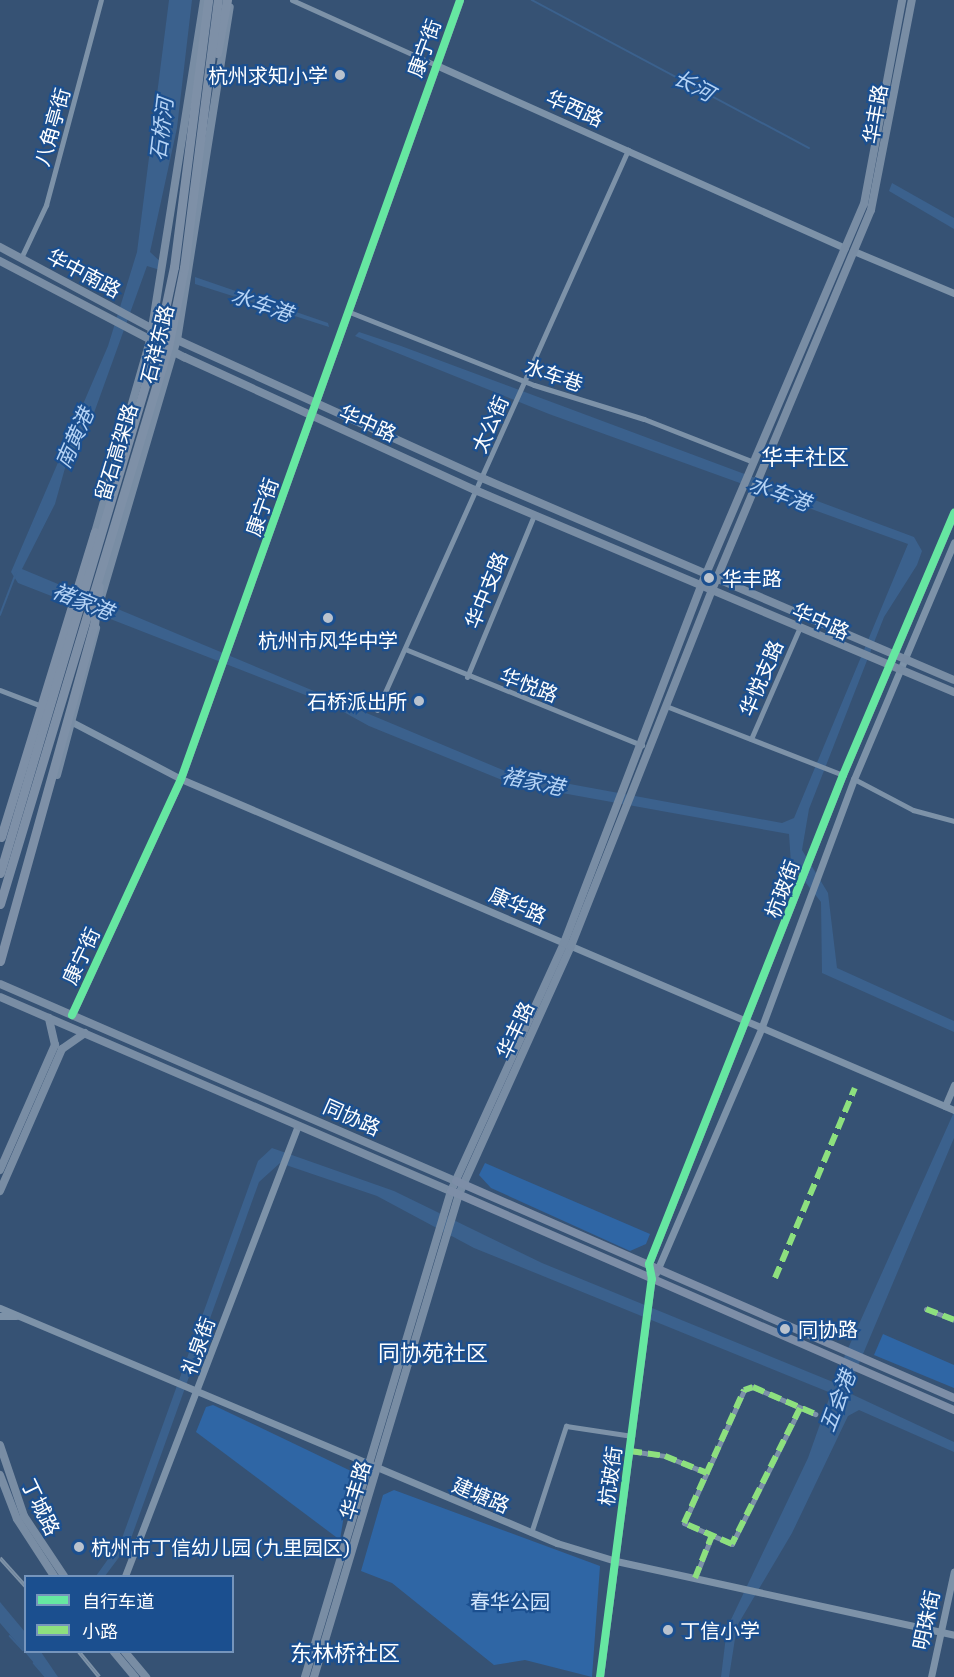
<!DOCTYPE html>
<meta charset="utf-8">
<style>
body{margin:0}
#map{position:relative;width:954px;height:1677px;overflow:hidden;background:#365274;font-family:"Exo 2","Noto Sans SC",sans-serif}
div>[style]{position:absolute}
.green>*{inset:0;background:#2f66a5}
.water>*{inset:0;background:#3b618d}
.stream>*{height:1.5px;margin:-0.75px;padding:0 0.75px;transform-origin:0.75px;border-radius:0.75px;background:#3b618d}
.minor>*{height:5px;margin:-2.5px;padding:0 2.5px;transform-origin:2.5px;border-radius:2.5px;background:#7d92a8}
.tertiary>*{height:7px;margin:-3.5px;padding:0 3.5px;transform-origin:3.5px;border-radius:3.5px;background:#7d92a8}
.secondary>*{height:8px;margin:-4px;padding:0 4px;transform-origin:4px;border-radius:4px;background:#798da4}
.primary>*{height:8px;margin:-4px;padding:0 4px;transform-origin:4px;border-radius:4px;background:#7d8ea7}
.trunk>*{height:9px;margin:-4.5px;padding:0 4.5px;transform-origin:4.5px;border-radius:4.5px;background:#7e90a7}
.rail>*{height:4px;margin-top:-2px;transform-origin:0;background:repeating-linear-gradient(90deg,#1b4f8f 0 4.5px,#7e92a7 0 9px);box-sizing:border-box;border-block:2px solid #7e92a7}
.quiet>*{height:6px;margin-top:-3px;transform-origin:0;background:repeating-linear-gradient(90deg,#8de07e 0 12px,transparent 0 18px)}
.cycleway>*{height:8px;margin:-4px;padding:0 4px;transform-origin:4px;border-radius:4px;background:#66e7a1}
.dots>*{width:16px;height:16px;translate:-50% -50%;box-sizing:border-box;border:3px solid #1b4f8f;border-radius:50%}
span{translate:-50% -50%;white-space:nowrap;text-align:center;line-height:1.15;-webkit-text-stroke:4.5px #1b4f8f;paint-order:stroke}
.street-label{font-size:20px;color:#fff}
.poi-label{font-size:20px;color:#fff}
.right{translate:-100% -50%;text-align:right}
.left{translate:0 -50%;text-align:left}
.park-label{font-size:20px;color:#cfe3fa}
.water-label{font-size:21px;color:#b5d3f5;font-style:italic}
.quarter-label{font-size:22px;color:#fff}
.legend{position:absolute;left:24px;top:1575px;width:210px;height:78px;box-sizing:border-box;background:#1b4f8f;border:2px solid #7695bc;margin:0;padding:8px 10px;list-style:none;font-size:18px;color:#fff}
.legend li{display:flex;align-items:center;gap:12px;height:30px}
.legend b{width:30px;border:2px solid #7695bc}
</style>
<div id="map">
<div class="green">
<div style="clip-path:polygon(485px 1163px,650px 1234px,646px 1244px,630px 1251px,491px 1188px,479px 1175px)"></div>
<div style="clip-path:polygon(883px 1334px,954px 1365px,954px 1388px,874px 1355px)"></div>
<div style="clip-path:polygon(213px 1405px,351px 1471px,340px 1540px,196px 1432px,206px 1407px)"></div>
<div style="clip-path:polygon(394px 1490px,600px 1566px,592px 1677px,525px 1660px,494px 1665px,392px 1583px,361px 1571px,383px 1495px)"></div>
</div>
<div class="water">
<div style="clip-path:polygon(169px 0,192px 0,177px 128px,150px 252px,162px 263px,160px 270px,147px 266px,90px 424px,67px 461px,55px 504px,22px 569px,510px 773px,782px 823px,794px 818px,908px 544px,549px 414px,355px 336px,359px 332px,401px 346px,914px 537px,922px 551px,917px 565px,884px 617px,809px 809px,802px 850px,828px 893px,837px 968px,954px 1021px,954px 1032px,822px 973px,821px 902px,791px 864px,789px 834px,512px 784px,369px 726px,331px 705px,18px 583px,11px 572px,108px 346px,137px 252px)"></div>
<div style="clip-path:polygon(892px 183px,954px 218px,954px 229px,889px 191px)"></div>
<div style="clip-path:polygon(195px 277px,328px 323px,329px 327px,195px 284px)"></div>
<div style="clip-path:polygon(954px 1112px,954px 1138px,847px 1392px,954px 1442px,954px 1452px,859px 1410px,848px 1416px,792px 1533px,737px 1626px,729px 1677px,721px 1677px,727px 1628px,808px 1458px,831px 1393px,474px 1248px,377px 1196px,280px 1163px,259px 1182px,129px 1544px,105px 1576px,96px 1576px,121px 1541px,258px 1161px,272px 1148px,394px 1191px,542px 1263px,833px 1382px)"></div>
<div style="clip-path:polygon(0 1602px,25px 1632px,26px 1652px,41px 1652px,58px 1677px,46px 1677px,0 1623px)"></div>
</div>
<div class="stream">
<div style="left:532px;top:0;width:314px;rotate:28.1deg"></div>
<div style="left:0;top:615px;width:45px;rotate:-69.1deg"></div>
<div style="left:10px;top:1636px;width:19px;rotate:47deg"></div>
<div style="left:34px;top:1663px;width:18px;rotate:49deg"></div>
</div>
<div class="minor">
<div style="left:292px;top:0;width:158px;rotate:24.3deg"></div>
<div style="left:21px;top:258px;width:59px;rotate:-64.7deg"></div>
<div style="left:46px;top:205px;width:212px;rotate:-75deg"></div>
<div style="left:347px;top:311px;width:201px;rotate:21.6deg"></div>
<div style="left:534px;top:385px;width:115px;rotate:17.2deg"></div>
<div style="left:644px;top:419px;width:118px;rotate:21.4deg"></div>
<div style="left:405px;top:649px;width:256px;rotate:22.1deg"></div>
<div style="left:467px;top:677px;width:175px;rotate:-67.5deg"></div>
<div style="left:0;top:690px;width:42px;rotate:21deg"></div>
<div style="left:666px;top:706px;width:190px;rotate:21.3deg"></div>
<div style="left:377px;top:710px;width:614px;rotate:-65.86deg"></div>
<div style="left:751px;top:739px;width:120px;rotate:-66.4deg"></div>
<div style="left:854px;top:779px;width:67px;rotate:27.7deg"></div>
<div style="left:913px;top:810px;width:42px;rotate:15deg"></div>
<div style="left:926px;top:1309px;width:30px;rotate:21deg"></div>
<div style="left:800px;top:1408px;width:152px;rotate:116.6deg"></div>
<div style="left:732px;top:1544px;width:52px;rotate:-156.4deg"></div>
<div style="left:684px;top:1523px;width:146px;rotate:-65.7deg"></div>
<div style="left:744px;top:1390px;width:9px;rotate:-18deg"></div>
<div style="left:753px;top:1387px;width:68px;rotate:23.5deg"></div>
<div style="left:630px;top:1451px;width:35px;rotate:8deg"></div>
<div style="left:665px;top:1456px;width:45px;rotate:22deg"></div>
<div style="left:531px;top:1533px;width:113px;rotate:-71.9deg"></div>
<div style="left:566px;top:1426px;width:67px;rotate:8.6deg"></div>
<div style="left:695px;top:1578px;width:46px;rotate:-68.4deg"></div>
</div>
<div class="tertiary">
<div style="left:436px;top:65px;width:448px;rotate:24.1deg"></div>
<div style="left:856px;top:252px;width:106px;rotate:22.7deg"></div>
<div style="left:72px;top:722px;width:123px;rotate:27.6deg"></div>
<div style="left:181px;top:779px;width:841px;rotate:23.18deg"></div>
<div style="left:72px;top:1015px;width:260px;rotate:-65.2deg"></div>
<div style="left:181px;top:779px;width:827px;rotate:-70.29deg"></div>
<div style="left:945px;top:1106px;width:23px;rotate:-67deg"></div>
<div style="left:656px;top:1273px;width:266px;rotate:-66.7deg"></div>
<div style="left:761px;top:1029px;width:267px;rotate:-69.6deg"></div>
<div style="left:854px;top:779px;width:257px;rotate:-67.1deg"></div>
<div style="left:0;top:1308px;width:605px;rotate:22.88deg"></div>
<div style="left:557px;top:1543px;width:62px;rotate:17deg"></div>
<div style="left:616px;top:1561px;width:346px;rotate:12.3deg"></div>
<div style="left:0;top:1316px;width:16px"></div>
<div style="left:125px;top:1576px;width:483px;rotate:-69deg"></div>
<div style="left:600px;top:1677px;width:401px;rotate:-82.6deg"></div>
<div style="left:652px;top:1279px;width:15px;rotate:-101deg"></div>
<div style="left:649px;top:1264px;width:526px;rotate:-68.36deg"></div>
<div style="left:843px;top:775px;width:285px;rotate:-67deg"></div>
<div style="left:931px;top:1677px;width:108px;rotate:-77.8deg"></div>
</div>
<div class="secondary">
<div style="left:0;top:247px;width:174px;rotate:28.2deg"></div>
<div style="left:153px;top:329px;width:361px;rotate:24.4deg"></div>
<div style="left:482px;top:478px;width:513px;rotate:23.17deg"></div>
<div style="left:0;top:261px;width:208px;rotate:27.6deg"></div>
<div style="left:184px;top:357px;width:320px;rotate:24.6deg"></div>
<div style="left:475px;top:490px;width:520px;rotate:22.87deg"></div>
<div style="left:94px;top:536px;width:203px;rotate:-74deg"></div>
<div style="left:150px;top:341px;width:345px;rotate:-81deg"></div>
<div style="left:100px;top:601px;width:272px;rotate:-73.6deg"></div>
<div style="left:177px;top:340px;width:337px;rotate:-81deg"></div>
<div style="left:57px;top:775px;width:152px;rotate:-75.1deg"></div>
<div style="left:0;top:984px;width:497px;rotate:23.4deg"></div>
<div style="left:0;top:997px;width:491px;rotate:23.3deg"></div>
<div style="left:0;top:1170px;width:137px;rotate:-66.3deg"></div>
<div style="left:55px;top:1045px;width:28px;rotate:-103deg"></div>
<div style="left:0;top:1191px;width:155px;rotate:-66.4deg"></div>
<div style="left:62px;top:1049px;width:28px;rotate:-35deg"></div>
<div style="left:0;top:1445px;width:75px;rotate:71.3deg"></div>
<div style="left:24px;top:1516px;width:72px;rotate:56.3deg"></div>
<div style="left:0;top:1475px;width:47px;rotate:68.9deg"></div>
<div style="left:17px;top:1519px;width:68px;rotate:57deg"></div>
<div style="left:114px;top:1652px;width:33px;rotate:50deg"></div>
<div style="left:125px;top:1652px;width:33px;rotate:50deg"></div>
<div style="left:305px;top:1677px;width:507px;rotate:-73.28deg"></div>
<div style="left:451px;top:1191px;width:273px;rotate:-65.5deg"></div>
<div style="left:564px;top:943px;width:395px;rotate:-69deg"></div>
<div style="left:706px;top:574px;width:402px;rotate:-66.9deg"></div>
<div style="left:864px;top:204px;width:208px;rotate:-79.4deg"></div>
<div style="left:314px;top:1677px;width:504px;rotate:-73.29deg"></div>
<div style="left:459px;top:1194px;width:272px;rotate:-65.7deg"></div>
<div style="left:571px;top:946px;width:383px;rotate:-68.4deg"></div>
<div style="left:712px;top:590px;width:412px;rotate:-67.3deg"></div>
<div style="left:871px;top:210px;width:214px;rotate:-79deg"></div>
</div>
<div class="primary">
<div style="left:456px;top:1181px;width:543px;rotate:23.54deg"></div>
<div style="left:451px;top:1191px;width:549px;rotate:23.53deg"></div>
</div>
<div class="trunk">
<div style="left:217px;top:53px;width:54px;rotate:-79.3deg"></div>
<div style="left:1px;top:837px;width:319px;rotate:-72.9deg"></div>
<div style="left:0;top:873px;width:554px;rotate:-73.43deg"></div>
<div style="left:158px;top:342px;width:77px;rotate:-78deg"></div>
<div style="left:174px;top:267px;width:269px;rotate:-82.7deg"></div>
<div style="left:0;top:904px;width:582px;rotate:-73.22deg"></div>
<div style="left:168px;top:347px;width:81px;rotate:-78.6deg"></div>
<div style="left:184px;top:268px;width:270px;rotate:-82.8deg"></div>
<div style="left:0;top:961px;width:349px;rotate:-74.4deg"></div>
<div style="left:94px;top:625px;width:39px;rotate:-83deg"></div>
</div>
<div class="rail">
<div style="left:0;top:1558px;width:39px;rotate:48deg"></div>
<div style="left:79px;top:1652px;width:32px;rotate:51deg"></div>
</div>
<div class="quiet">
<div style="left:775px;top:1278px;width:206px;rotate:-67.2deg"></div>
<div style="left:926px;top:1309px;width:30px;rotate:21deg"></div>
<div style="left:800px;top:1408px;width:152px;rotate:116.6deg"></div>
<div style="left:732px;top:1544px;width:52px;rotate:-156.4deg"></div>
<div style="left:684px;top:1523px;width:146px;rotate:-65.7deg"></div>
<div style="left:744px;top:1390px;width:9px;rotate:-18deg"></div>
<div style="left:753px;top:1387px;width:68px;rotate:23.5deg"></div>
<div style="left:630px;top:1451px;width:35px;rotate:8deg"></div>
<div style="left:665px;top:1456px;width:45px;rotate:22deg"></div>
<div style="left:695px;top:1578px;width:46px;rotate:-68.4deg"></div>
</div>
<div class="cycleway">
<div style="left:72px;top:1015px;width:260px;rotate:-65.2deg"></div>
<div style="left:181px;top:779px;width:827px;rotate:-70.29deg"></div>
<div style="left:600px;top:1677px;width:401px;rotate:-82.6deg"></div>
<div style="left:652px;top:1279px;width:15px;rotate:-101deg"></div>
<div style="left:649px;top:1264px;width:526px;rotate:-68.36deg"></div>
<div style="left:843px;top:775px;width:285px;rotate:-67deg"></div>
</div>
<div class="dots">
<div style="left:340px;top:75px;background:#b9c2ce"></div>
<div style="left:709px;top:578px;background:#b9c2ce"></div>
<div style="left:328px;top:618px;background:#b9c2ce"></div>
<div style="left:419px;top:701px;background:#b9c2ce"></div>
<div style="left:785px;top:1329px;background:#b9c2ce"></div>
<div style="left:79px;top:1547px;background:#b9c2ce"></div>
<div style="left:668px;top:1630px;background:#b9c2ce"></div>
</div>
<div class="street-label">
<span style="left:424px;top:48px;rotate:-70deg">康宁街</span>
<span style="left:575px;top:108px;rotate:24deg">华西路</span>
<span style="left:875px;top:114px;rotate:-80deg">华丰路</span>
<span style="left:52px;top:127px;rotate:-74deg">八角亭街</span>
<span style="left:84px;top:273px;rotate:28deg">华中南路</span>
<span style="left:157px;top:344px;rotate:-76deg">石祥东路</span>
<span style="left:554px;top:375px;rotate:19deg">水车巷</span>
<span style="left:368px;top:423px;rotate:24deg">华中路</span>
<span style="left:490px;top:424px;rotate:-66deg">太公街</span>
<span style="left:116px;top:452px;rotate:-73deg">留石高架路</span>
<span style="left:262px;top:507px;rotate:-71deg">康宁街</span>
<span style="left:486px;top:590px;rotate:-68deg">华中支路</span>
<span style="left:821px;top:621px;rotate:24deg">华中路</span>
<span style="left:761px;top:678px;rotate:-67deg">华悦支路</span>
<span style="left:529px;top:685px;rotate:21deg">华悦路</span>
<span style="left:782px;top:889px;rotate:-69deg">杭玻街</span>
<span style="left:518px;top:905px;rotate:24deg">康华路</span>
<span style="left:81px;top:956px;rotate:-65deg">康宁街</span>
<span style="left:515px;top:1030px;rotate:-65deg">华丰路</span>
<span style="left:352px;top:1117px;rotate:24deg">同协路</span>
<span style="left:198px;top:1346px;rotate:-70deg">礼泉街</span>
<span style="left:610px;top:1476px;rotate:-82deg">杭玻街</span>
<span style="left:355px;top:1490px;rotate:-73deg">华丰路</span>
<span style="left:481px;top:1495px;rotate:23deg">建塘路</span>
<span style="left:41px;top:1507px;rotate:64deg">丁城路</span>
<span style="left:926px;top:1620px;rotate:-78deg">明珠街</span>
</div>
<div class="poi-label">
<span class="right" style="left:328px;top:75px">杭州求知小学</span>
<span class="left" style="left:722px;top:578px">华丰路</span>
<span style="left:328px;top:640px">杭州市风华中学</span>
<span class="right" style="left:407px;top:701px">石桥派出所</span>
<span class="left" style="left:798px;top:1329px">同协路</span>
<span class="left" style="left:91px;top:1547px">杭州市丁信幼儿园 (九里园区)</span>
<span class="left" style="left:680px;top:1630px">丁信小学</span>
</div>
<div class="park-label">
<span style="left:510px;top:1601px">春华公园</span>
</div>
<div class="water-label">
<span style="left:694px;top:85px;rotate:28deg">长河</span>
<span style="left:161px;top:129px;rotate:-83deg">石桥河</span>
<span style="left:262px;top:304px;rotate:19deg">水车港</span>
<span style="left:74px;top:438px;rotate:-66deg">南黄港</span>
<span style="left:780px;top:493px;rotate:20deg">水车港</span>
<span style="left:83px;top:601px;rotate:22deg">褚家港</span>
<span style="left:533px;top:781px;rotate:12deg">褚家港</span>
<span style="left:837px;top:1401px;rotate:-69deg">五会港</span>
</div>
<div class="quarter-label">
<span style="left:805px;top:457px">华丰社区</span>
<span style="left:433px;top:1353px">同协苑社区</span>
<span style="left:345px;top:1653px">东林桥社区</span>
</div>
<ul class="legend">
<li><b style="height:8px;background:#66e7a1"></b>自行车道</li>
<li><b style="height:8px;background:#8de07e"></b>小路</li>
</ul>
</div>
